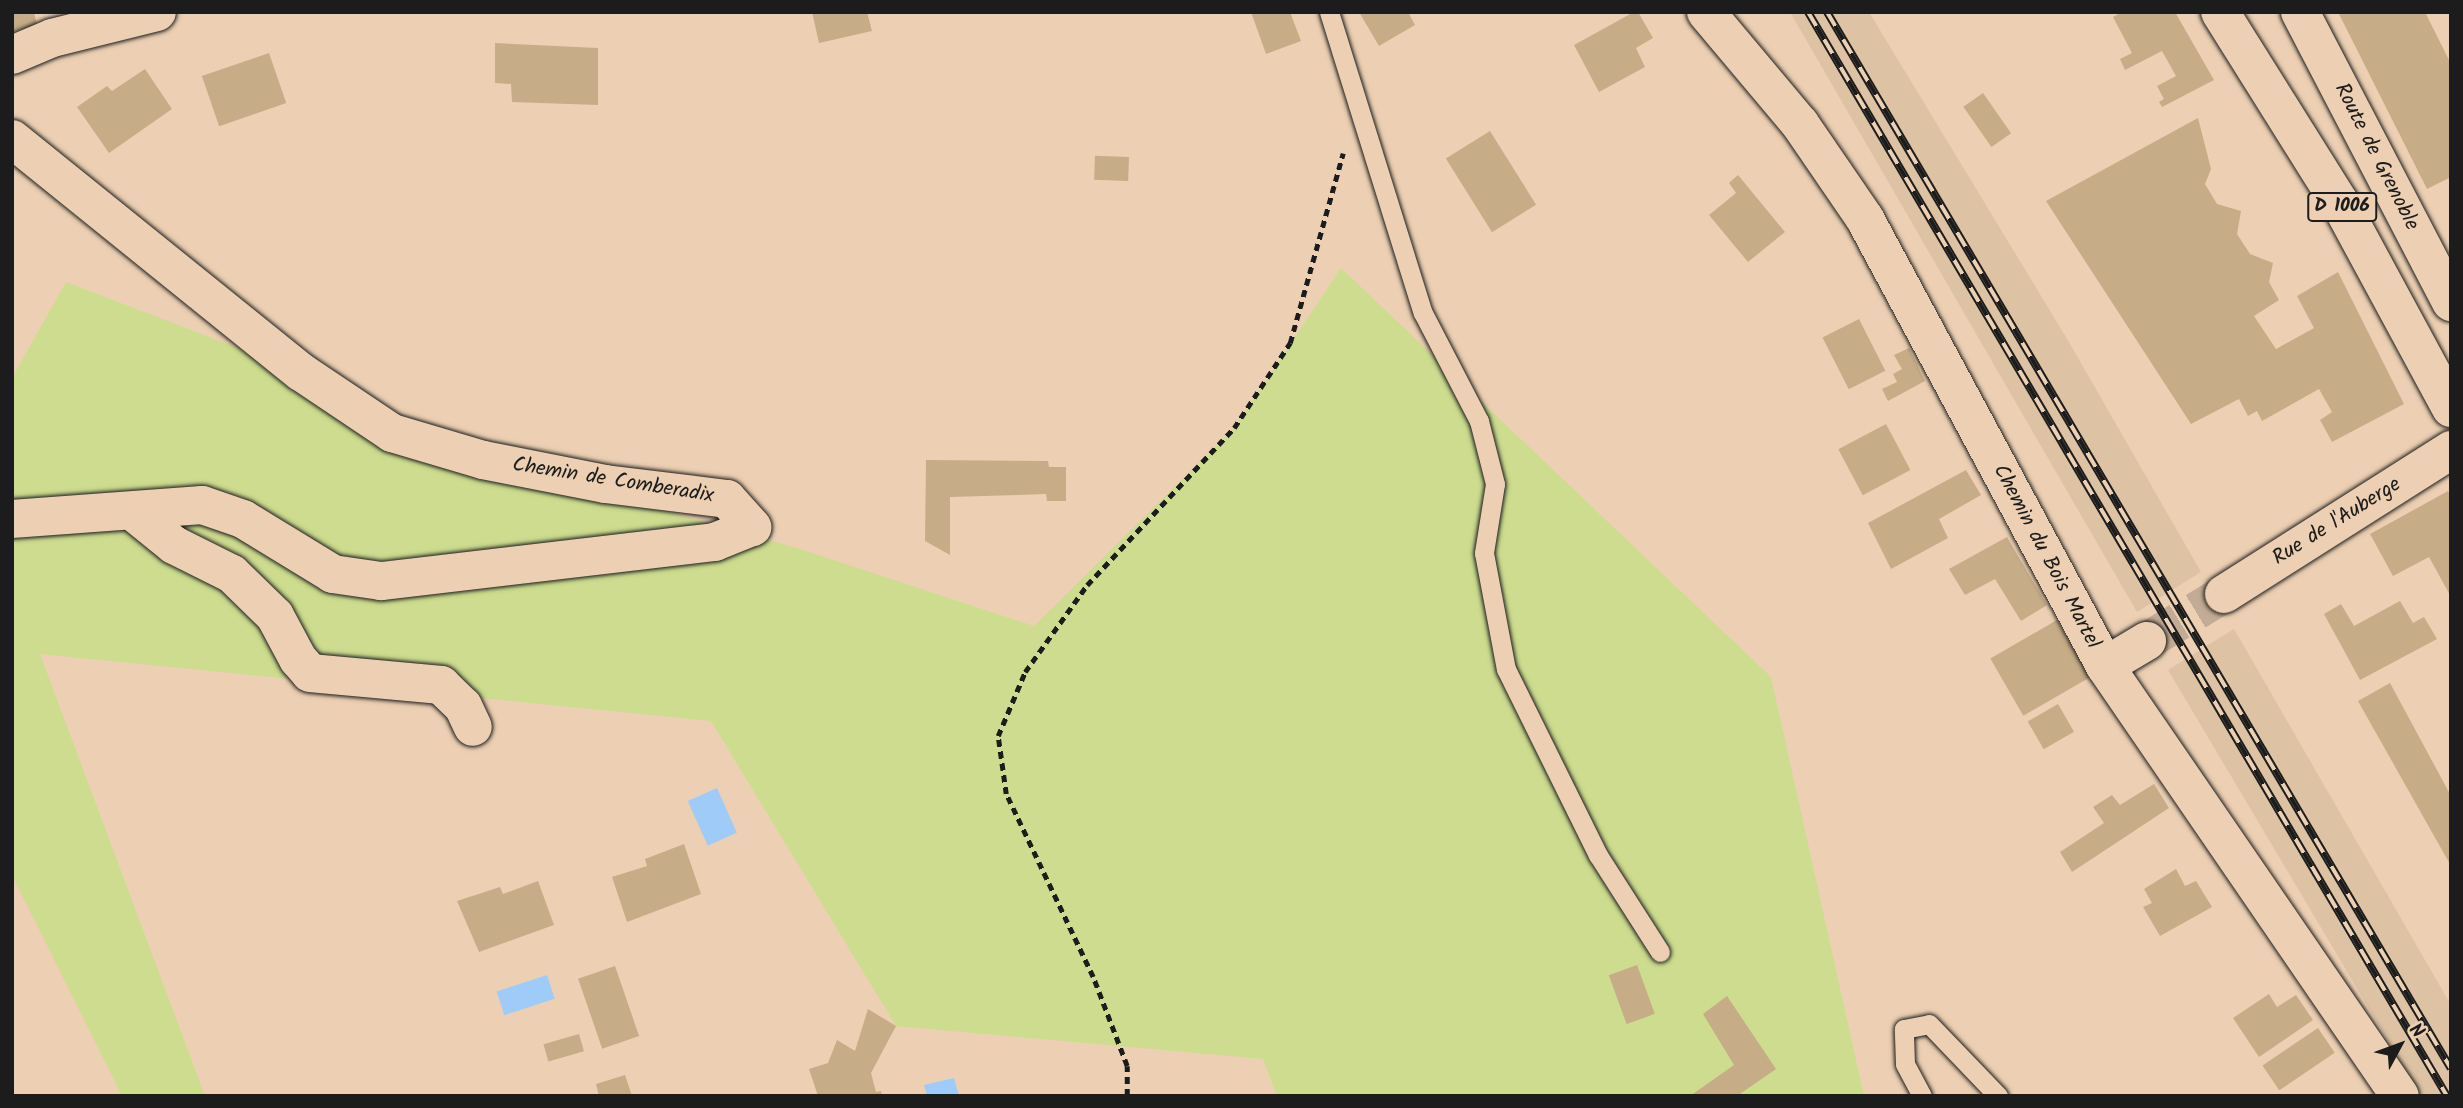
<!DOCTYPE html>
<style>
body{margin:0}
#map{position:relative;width:2463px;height:1108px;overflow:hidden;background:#edd0b3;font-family:Kalam,sans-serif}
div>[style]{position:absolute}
.built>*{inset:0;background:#ddc2a3}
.green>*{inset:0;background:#cddc8f}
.water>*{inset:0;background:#9fcbf9;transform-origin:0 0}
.building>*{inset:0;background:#c6ac87;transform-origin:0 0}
.minor-tunnel>*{height:38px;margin-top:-19px;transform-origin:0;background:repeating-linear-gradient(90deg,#c3ac95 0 38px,transparent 0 57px)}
.path>*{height:4.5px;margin-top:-2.25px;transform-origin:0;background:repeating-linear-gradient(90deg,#1c1c1c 0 7px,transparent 0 12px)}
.roads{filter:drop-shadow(0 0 2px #1c1c1c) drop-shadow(0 0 2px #1c1c1c)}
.service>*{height:19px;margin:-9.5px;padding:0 9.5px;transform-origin:9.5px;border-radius:9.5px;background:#edd0b3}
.minor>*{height:38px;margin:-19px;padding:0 19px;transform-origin:19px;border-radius:19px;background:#edd0b3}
.primary>*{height:38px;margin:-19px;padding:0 19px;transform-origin:19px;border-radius:19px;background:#edd0b3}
.rail>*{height:8px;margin-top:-4px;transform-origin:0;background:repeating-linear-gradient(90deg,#edd0b3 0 16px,#1c1c1c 0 32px);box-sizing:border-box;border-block:2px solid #1c1c1c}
span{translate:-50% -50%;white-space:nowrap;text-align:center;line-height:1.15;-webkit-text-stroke:6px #edd0b3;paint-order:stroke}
.shield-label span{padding:2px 5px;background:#edd0b3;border:2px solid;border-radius:5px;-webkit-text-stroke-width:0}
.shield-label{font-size:19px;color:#1c1c1c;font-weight:700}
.street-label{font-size:21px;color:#1c1c1c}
.frame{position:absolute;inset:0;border:14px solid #1c1c1c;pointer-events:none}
.north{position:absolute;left:2365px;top:1010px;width:70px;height:70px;-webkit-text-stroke:5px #edd0b3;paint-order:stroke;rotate:49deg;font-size:19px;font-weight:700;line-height:28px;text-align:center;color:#1c1c1c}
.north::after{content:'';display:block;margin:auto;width:24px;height:32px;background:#1c1c1c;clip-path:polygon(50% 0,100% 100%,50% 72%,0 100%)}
</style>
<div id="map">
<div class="built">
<div style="clip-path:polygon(1790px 12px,1869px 12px,2066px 337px,2201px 572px,2137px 612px)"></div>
<div style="clip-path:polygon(2234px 629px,2451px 1005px,2451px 1096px,2421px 1096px,2168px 670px)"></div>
</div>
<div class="green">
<div style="clip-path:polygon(1341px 268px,1771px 677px,1864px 1096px,1277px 1096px,1263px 1059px,896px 1026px,711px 721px,40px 654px,205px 1096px,122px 1096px,12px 875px,12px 378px,66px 282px,301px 372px,483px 460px,797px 548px,1034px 626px,1234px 428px)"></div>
</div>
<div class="water">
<div style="left:717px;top:788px;width:49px;height:32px;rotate:66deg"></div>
<div style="left:547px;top:975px;width:25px;height:53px;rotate:72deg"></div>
<div style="clip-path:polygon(954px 1078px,959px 1096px,927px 1096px,924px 1085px)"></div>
</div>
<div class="building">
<div style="clip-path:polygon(12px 12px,34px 12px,37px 25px,12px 32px)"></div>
<div style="clip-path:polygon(812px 12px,867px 12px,872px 31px,819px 43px)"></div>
<div style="clip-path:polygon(1251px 12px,1290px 12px,1301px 41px,1266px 54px)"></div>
<div style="clip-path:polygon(1359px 12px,1408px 12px,1415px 25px,1379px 46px)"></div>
<div style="clip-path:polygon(1634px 12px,1638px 12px,1653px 38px,1636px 48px,1645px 67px,1599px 92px,1574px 45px)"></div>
<div style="clip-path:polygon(2122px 12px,2175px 12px,2214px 80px,2162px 107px,2159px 102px,2164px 99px,2157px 86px,2176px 76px,2162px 51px,2125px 70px,2120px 59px,2132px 53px,2113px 17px)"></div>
<div style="clip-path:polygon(2338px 12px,2425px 12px,2451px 64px,2451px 177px,2427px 189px)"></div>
<div style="clip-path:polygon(495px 43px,598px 48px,598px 105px,512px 102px,511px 84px,495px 83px)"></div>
<div style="left:269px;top:53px;width:53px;height:71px;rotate:71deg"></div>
<div style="clip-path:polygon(145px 69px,172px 109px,109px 153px,77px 107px,107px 86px,112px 91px)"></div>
<div style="left:1983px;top:93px;width:49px;height:24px;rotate:55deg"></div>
<div style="clip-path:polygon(2198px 118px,2211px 169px,2205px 184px,2217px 204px,2241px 211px,2237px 234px,2250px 254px,2273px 263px,2269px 282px,2279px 300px,2254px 316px,2276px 349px,2314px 328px,2297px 296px,2338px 272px,2404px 404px,2332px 442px,2320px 420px,2332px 412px,2319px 389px,2262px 421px,2257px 411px,2248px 416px,2239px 399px,2191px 424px,2046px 201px)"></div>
<div style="left:1490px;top:131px;width:87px;height:52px;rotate:58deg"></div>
<div style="left:1129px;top:157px;width:24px;height:34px;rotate:92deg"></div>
<div style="clip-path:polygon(1738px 175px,1785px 232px,1748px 262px,1709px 215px,1736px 193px,1729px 183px)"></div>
<div style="left:1859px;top:319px;width:58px;height:41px;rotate:63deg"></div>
<div style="clip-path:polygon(1909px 348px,1925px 381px,1888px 401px,1882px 389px,1897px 382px,1893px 374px,1902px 369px,1894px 355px)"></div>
<div style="left:1886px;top:424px;width:52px;height:54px;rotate:62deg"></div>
<div style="clip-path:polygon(926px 460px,1048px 461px,1049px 467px,1066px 467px,1066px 501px,1047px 501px,1046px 494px,950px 497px,950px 555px,925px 541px)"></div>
<div style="clip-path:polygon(1966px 470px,1981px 495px,1939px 519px,1948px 538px,1891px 569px,1868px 523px)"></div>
<div style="clip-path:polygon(2448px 491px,2451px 497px,2451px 597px,2429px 557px,2393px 576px,2370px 534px)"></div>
<div style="clip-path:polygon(2007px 537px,2047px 605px,2021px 621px,1995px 579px,1965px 595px,1949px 569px)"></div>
<div style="clip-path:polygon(2400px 601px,2413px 623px,2424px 617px,2437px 639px,2360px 680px,2324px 614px,2341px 604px,2354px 626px)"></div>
<div style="left:2057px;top:620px;width:66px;height:77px;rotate:60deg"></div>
<div style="clip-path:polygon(2390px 683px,2451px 796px,2451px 866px,2358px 701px)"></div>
<div style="left:2058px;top:704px;width:32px;height:35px;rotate:60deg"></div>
<div style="clip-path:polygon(2154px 784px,2169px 808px,2072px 872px,2060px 852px,2104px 823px,2093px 807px,2112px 795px,2120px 805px)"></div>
<div style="clip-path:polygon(684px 844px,701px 894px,627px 922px,612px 877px,647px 866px,645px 859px)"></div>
<div style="clip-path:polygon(2176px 869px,2185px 886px,2196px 881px,2212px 907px,2160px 936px,2143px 907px,2152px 903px,2144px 889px)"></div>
<div style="clip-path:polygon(538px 881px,554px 925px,479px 952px,457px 901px,500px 887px,503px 894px)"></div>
<div style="left:1637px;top:965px;width:52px;height:30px;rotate:70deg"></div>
<div style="left:615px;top:966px;width:74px;height:39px;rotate:71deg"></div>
<div style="clip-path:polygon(2269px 994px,2277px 1007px,2296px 995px,2313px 1020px,2259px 1057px,2233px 1018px)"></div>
<div style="clip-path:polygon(1727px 996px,1776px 1069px,1737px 1096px,1690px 1096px,1734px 1065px,1703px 1014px)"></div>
<div style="clip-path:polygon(868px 1009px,896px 1026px,871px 1073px,876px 1092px,881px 1091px,882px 1096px,818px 1096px,809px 1069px,828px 1063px,837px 1040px,855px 1051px)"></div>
<div style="left:2318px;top:1028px;width:30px;height:67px;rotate:56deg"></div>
<div style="left:579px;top:1034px;width:18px;height:37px;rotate:74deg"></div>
<div style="clip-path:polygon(625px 1075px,632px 1096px,599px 1096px,596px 1084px)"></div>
</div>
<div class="minor-tunnel">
<div style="left:2147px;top:641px;width:90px;rotate:-31.4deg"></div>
</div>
<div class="path">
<div style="left:1127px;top:1096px;width:30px;rotate:-90deg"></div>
<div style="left:1127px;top:1066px;width:95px;rotate:-110.9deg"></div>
<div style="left:1093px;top:977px;width:203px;rotate:-115.4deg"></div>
<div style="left:1006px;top:794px;width:59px;rotate:-97.9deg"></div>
<div style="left:998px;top:736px;width:69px;rotate:-67.1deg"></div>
<div style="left:1025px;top:672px;width:107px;rotate:-54.5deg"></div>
<div style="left:1087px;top:585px;width:215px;rotate:-46.9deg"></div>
<div style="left:1234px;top:428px;width:102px;rotate:-56.6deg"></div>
<div style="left:1290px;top:343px;width:197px;rotate:-74.4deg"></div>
</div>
<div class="roads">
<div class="service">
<div style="left:1329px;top:12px;width:315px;rotate:72.7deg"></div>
<div style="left:1423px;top:313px;width:122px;rotate:62.6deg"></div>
<div style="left:1479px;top:421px;width:65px;rotate:75.7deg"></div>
<div style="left:1495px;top:484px;width:70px;rotate:99.1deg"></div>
<div style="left:1484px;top:553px;width:118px;rotate:79.3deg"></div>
<div style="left:1506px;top:669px;width:208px;rotate:63.7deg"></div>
<div style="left:1598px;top:855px;width:115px;rotate:57.4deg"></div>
<div style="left:1922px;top:1096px;width:36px;rotate:-118deg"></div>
<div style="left:1905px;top:1064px;width:35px;rotate:-92deg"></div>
<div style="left:1904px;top:1029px;width:25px;rotate:-11deg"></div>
<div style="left:1929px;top:1024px;width:100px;rotate:46.2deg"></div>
</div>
<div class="minor">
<div style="left:1706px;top:12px;width:146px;rotate:50deg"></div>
<div style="left:1800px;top:124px;width:115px;rotate:55.6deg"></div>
<div style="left:1865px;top:219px;width:507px;rotate:61.77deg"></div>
<div style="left:2105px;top:666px;width:521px;rotate:55.55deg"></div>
<div style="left:12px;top:55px;width:43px;rotate:-23deg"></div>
<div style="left:52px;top:38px;width:108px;rotate:-13.9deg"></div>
<div style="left:12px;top:139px;width:371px;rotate:38.9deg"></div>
<div style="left:301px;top:372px;width:110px;rotate:33.8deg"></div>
<div style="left:392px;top:433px;width:95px;rotate:16.5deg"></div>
<div style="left:483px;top:460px;width:124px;rotate:11.1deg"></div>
<div style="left:605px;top:484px;width:123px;rotate:7deg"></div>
<div style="left:727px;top:499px;width:38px;rotate:48deg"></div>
<div style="left:752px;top:527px;width:40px;rotate:158deg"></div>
<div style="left:715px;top:542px;width:336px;rotate:173.3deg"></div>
<div style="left:381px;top:581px;width:49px;rotate:-171.7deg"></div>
<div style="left:333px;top:574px;width:105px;rotate:-148.6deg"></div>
<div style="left:243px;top:519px;width:43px;rotate:-161.1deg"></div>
<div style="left:202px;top:505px;width:191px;rotate:175.8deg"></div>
<div style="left:132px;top:511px;width:54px;rotate:39deg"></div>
<div style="left:174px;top:545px;width:65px;rotate:26.6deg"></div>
<div style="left:232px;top:574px;width:60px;rotate:44.3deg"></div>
<div style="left:275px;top:616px;width:49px;rotate:61.9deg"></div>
<div style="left:298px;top:659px;width:18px;rotate:49deg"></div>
<div style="left:310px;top:673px;width:132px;rotate:5.2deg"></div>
<div style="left:441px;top:685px;width:30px;rotate:44deg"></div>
<div style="left:463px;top:706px;width:23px;rotate:65deg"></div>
<div style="left:2224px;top:594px;width:269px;rotate:-32.4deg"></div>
<div style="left:2105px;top:666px;width:49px;rotate:-30.8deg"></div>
</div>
<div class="primary">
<div style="left:2220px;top:12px;width:226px;rotate:57.9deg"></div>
<div style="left:2340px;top:203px;width:233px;rotate:61.6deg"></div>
<div style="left:2300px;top:12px;width:327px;rotate:62.5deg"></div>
</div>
</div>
<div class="rail">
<div style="left:1808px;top:12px;width:1258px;rotate:59.48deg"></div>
<div style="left:1827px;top:12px;width:1227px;rotate:59.44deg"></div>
</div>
<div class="shield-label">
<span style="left:2342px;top:207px">D 1006</span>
</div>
<div class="street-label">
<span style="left:2376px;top:157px;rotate:63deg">Route de Grenoble</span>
<span style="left:613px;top:481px;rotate:9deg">Chemin de Comberadix</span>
<span style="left:2337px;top:522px;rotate:-32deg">Rue de l'Auberge</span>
<span style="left:2046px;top:557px;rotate:62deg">Chemin du Bois Martel</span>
</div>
<div class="frame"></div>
<div class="north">N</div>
</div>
